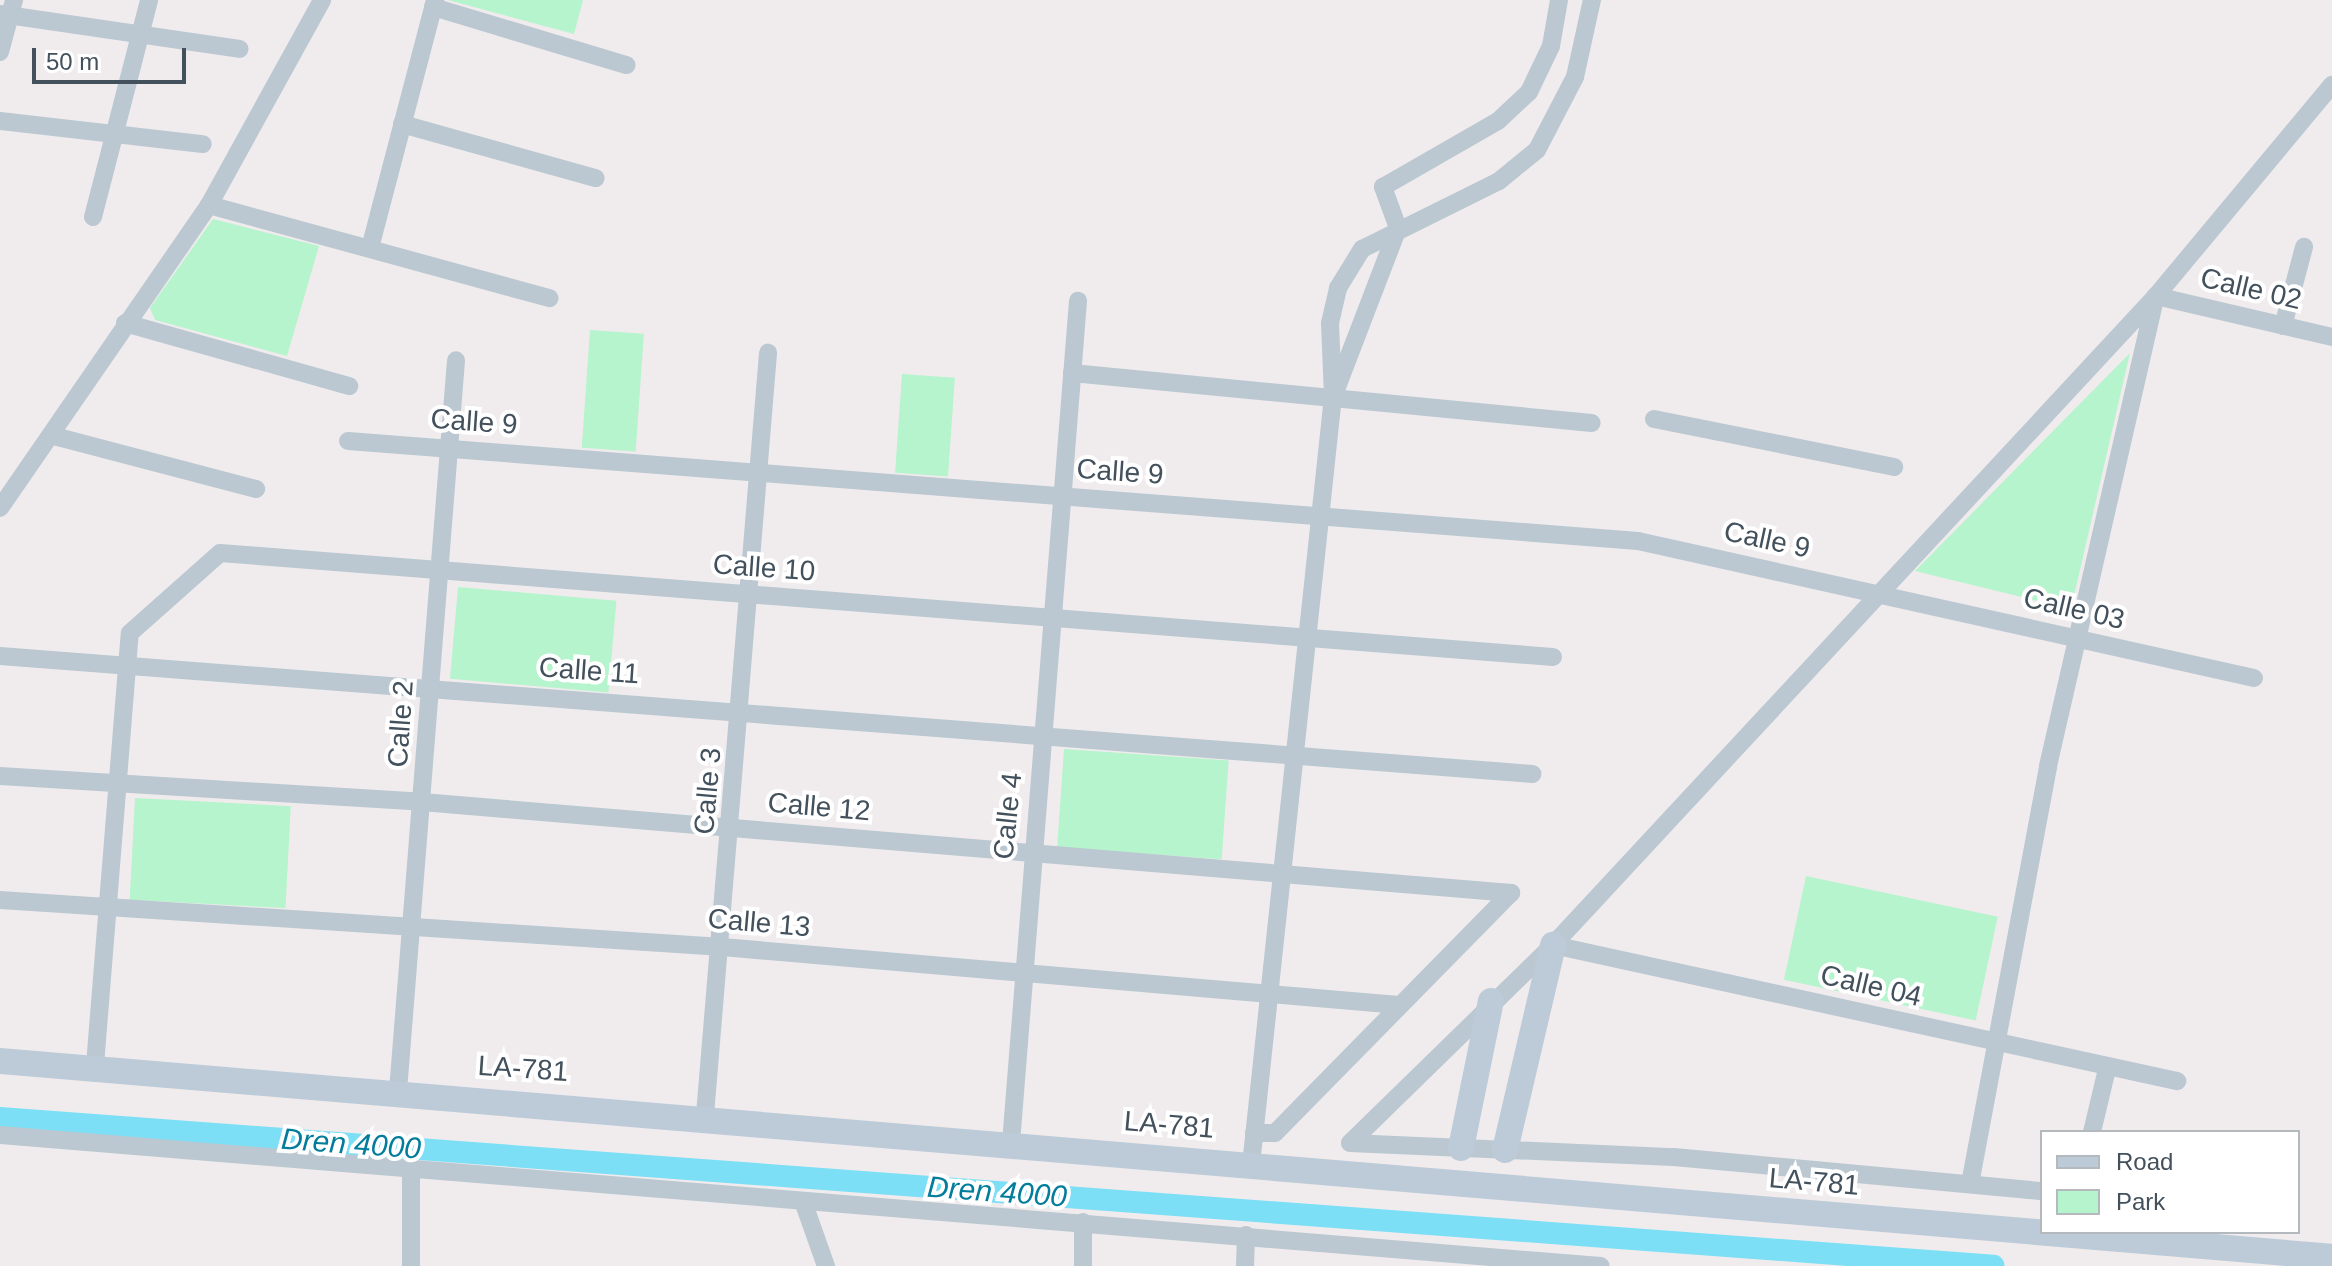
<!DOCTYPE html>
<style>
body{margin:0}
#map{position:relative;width:2332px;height:1266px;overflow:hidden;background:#f0eced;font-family:Arial,sans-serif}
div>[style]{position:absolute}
.green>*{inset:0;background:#b5f4cc;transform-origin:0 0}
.canal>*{height:22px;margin:-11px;padding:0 11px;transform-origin:11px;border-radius:11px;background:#7cdff6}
.street>*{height:18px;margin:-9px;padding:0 9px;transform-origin:9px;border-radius:9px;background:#bbc8d1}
.secondary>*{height:26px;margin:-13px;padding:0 13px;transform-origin:13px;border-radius:13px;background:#bdcbd9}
span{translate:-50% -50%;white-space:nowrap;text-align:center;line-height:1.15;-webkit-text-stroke:8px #fff;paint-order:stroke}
.street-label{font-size:28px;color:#43515d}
.water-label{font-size:30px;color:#037d9b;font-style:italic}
.legend{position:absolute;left:2040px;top:1130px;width:260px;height:104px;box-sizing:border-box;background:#fff;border:2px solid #b4b9be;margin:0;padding:10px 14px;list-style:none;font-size:24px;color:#43515d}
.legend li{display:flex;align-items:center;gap:16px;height:40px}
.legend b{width:40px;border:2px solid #b4b9be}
.scale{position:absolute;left:32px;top:48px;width:154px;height:36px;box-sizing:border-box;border:4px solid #43515d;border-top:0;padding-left:10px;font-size:24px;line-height:28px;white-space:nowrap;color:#43515d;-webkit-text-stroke:6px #fff;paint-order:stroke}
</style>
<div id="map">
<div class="green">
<div style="clip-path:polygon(448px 0,583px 0,574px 34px)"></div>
<div style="clip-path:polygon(213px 219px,319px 246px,287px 356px,155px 320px,150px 308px)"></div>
<div style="left:590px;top:330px;width:54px;height:118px;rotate:4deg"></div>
<div style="clip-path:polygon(2130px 353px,2071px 609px,1915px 571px)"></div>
<div style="left:902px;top:374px;width:53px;height:99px;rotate:4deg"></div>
<div style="left:458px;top:587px;width:159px;height:92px;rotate:5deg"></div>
<div style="left:1064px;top:749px;width:165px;height:99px;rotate:4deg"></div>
<div style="left:135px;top:798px;width:156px;height:102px;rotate:3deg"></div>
<div style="left:1806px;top:876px;width:196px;height:106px;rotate:12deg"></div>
</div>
<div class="canal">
<div style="left:0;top:1118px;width:1999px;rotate:4.24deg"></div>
</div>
<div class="street">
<div style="left:433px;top:7px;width:202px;rotate:16.7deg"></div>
<div style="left:0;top:14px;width:242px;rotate:8.3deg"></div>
<div style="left:0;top:52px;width:54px;rotate:-74.9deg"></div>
<div style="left:0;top:121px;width:204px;rotate:6.5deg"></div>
<div style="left:402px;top:124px;width:201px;rotate:15.6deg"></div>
<div style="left:209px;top:205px;width:353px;rotate:15.3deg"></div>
<div style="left:93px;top:217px;width:224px;rotate:-75.5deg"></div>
<div style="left:370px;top:248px;width:256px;rotate:-75.3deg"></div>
<div style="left:125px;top:323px;width:233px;rotate:15.7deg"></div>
<div style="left:2283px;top:326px;width:82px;rotate:-75.1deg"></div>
<div style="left:1072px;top:373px;width:522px;rotate:5.49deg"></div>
<div style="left:1337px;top:387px;width:170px;rotate:-69deg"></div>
<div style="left:1398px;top:228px;width:44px;rotate:-110.1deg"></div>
<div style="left:1383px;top:187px;width:133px;rotate:-29.9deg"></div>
<div style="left:1498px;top:121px;width:42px;rotate:-43.1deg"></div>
<div style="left:1529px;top:92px;width:51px;rotate:-64.4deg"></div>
<div style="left:1551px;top:46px;width:47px;rotate:-80.1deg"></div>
<div style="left:1654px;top:419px;width:245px;rotate:11.3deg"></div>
<div style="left:54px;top:436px;width:209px;rotate:14.7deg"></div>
<div style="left:348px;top:441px;width:1294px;rotate:4.43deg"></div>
<div style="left:1638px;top:541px;width:631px;rotate:12.54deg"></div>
<div style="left:0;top:508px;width:368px;rotate:-55.4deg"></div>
<div style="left:209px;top:205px;width:234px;rotate:-61.1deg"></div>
<div style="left:0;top:656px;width:1537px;rotate:4.4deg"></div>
<div style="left:0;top:776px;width:423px;rotate:3.5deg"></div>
<div style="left:422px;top:802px;width:1093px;rotate:4.78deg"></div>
<div style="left:0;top:900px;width:724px;rotate:3.72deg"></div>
<div style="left:722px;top:947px;width:679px;rotate:4.9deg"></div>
<div style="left:1553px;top:945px;width:639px;rotate:12.3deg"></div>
<div style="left:95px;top:1065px;width:433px;rotate:-85.4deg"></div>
<div style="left:130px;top:633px;width:120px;rotate:-41.6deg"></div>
<div style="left:220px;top:553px;width:1337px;rotate:4.46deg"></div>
<div style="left:398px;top:1091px;width:733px;rotate:-85.46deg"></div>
<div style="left:705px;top:1115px;width:765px;rotate:-85.27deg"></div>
<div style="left:2092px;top:1132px;width:65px;rotate:-76.6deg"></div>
<div style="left:1254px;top:1133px;width:21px"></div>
<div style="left:1275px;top:1133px;width:337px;rotate:-45.5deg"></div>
<div style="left:0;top:1135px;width:1606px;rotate:4.68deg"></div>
<div style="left:1011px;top:1143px;width:845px;rotate:-85.45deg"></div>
<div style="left:1350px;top:1143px;width:284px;rotate:-44.3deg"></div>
<div style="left:1553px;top:945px;width:886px;rotate:-47.1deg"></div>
<div style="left:2156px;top:296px;width:181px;rotate:13.1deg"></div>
<div style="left:1350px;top:1143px;width:324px;rotate:2.5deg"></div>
<div style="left:1674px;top:1157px;width:370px;rotate:5.3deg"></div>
<div style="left:1251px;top:1165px;width:772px;rotate:-83.91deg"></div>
<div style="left:1333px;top:397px;width:74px;rotate:-92.3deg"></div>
<div style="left:1330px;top:323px;width:36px;rotate:-77deg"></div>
<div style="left:1338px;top:288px;width:46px;rotate:-58.4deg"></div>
<div style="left:1362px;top:249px;width:153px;rotate:-26.4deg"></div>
<div style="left:1499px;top:181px;width:49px;rotate:-39.2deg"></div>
<div style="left:1537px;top:150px;width:82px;rotate:-62.5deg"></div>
<div style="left:1575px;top:77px;width:79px;rotate:-77.6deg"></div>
<div style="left:411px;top:1170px;width:96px;rotate:90deg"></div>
<div style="left:1970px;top:1184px;width:425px;rotate:-79.4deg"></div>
<div style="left:2048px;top:766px;width:482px;rotate:-77.1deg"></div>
<div style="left:2156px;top:296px;width:275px;rotate:-50.2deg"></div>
<div style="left:804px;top:1204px;width:66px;rotate:70.5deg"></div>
<div style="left:1083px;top:1266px;width:44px;rotate:-90deg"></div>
<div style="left:1245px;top:1266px;width:31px;rotate:-88deg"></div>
</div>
<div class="secondary">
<div style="left:0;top:1061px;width:2340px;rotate:4.8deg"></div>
<div style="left:1461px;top:1148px;width:150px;rotate:-78.5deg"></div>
<div style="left:1505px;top:1150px;width:211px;rotate:-76.8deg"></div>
</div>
<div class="street-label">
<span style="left:2251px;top:289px;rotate:13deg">Calle 02</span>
<span style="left:474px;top:422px;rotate:4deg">Calle 9</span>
<span style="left:1120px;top:472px;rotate:4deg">Calle 9</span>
<span style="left:1767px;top:540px;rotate:12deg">Calle 9</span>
<span style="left:764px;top:568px;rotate:4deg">Calle 10</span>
<span style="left:2074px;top:609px;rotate:13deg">Calle 03</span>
<span style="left:589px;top:671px;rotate:4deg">Calle 11</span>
<span style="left:401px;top:724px;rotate:-86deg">Calle 2</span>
<span style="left:708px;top:791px;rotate:-85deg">Calle 3</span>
<span style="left:819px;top:807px;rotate:5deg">Calle 12</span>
<span style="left:1008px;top:816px;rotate:-84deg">Calle 4</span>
<span style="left:759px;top:923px;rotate:5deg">Calle 13</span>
<span style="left:1871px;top:986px;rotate:13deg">Calle 04</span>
<span style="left:523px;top:1069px;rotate:4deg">LA-781</span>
<span style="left:1169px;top:1125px;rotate:5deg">LA-781</span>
<span style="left:1814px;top:1182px;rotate:5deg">LA-781</span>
</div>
<div class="water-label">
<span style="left:351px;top:1144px;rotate:4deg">Dren 4000</span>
<span style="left:997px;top:1192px;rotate:4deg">Dren 4000</span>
</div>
<ul class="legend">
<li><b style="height:10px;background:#bdcbd9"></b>Road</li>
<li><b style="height:22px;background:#b5f4cc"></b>Park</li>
</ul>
<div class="scale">50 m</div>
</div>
